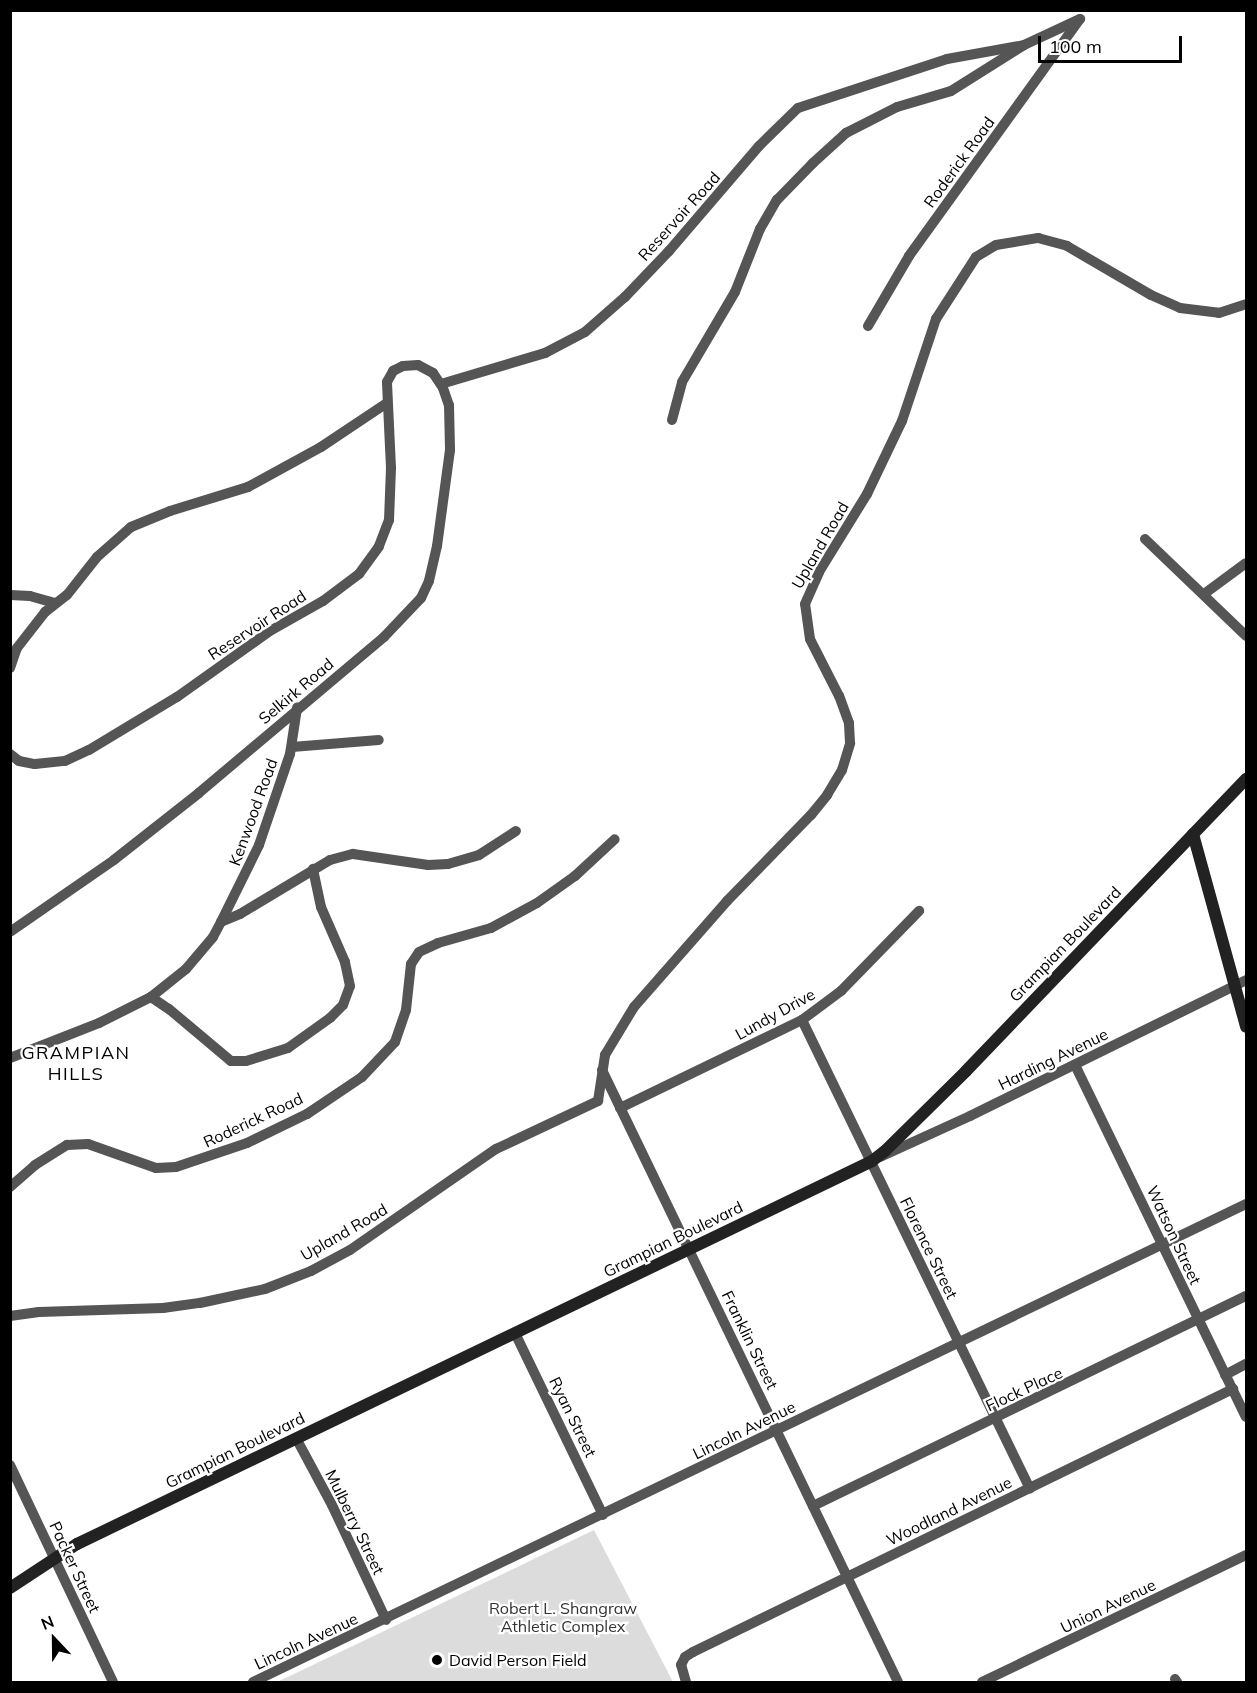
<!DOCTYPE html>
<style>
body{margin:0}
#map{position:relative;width:1257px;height:1693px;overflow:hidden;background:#fff;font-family:Mulish,sans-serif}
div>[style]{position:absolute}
.green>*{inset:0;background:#dcdcdc}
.street>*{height:10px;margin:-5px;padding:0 5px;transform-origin:5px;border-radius:5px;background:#555}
.secondary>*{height:12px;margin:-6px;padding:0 6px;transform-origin:6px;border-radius:6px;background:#222}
.dots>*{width:16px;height:16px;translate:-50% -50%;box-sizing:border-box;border:3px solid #fff;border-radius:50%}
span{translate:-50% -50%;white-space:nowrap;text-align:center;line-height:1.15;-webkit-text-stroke:4.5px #fff;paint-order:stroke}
.street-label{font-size:16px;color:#000}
.park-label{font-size:16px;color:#333}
.poi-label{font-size:16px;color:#000}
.left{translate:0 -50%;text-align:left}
.neighbourhood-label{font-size:18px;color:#000;letter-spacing:1.5px}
.frame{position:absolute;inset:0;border:12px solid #000;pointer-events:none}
.north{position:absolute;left:24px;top:1609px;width:60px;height:60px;-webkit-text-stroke:4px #fff;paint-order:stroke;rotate:338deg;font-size:16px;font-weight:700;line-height:24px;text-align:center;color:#000}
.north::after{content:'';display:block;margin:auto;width:21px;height:27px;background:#000;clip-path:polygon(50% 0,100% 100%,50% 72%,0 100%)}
.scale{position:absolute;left:1038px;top:36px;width:144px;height:27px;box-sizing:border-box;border:3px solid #000;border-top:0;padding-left:8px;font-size:18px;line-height:21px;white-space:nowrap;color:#000;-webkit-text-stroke:4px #fff;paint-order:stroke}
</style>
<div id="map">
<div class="green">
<div style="clip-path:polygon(594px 1530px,673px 1682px,277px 1682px,380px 1633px)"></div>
</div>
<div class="street">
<div style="left:868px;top:326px;width:81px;rotate:-59.6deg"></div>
<div style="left:909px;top:256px;width:292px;rotate:-54.2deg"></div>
<div style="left:441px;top:384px;width:109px;rotate:-16.6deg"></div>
<div style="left:545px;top:353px;width:45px;rotate:-27.7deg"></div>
<div style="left:585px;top:332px;width:53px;rotate:-41.2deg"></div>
<div style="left:625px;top:297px;width:64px;rotate:-46.3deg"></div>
<div style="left:669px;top:251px;width:138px;rotate:-49.4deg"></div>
<div style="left:759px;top:146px;width:54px;rotate:-44.3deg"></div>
<div style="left:798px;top:108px;width:157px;rotate:-18.2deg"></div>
<div style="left:947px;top:59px;width:78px;rotate:-10.3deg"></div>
<div style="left:672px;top:420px;width:39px;rotate:-75deg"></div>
<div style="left:682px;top:382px;width:104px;rotate:-59.5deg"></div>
<div style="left:735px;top:292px;width:68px;rotate:-68.4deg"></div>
<div style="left:760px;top:229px;width:34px;rotate:-60deg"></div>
<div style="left:777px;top:200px;width:52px;rotate:-45.8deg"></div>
<div style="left:813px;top:163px;width:45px;rotate:-42.3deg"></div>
<div style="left:846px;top:133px;width:57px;rotate:-27deg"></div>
<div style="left:897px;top:107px;width:56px;rotate:-16.5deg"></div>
<div style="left:951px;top:91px;width:86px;rotate:-32.2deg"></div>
<div style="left:1024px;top:45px;width:62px;rotate:-24.9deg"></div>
<div style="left:1145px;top:539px;width:140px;rotate:43.8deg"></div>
<div style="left:1204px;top:594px;width:52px;rotate:-36.4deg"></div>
<div style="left:10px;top:595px;width:20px;rotate:3deg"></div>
<div style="left:30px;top:596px;width:25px;rotate:16deg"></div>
<div style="left:10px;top:668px;width:21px;rotate:-71deg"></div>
<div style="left:17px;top:648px;width:46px;rotate:-52.1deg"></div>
<div style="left:45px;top:612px;width:28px;rotate:-38deg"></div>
<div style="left:67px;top:595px;width:48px;rotate:-51.7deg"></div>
<div style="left:97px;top:557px;width:45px;rotate:-41.4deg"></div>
<div style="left:131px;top:527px;width:42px;rotate:-22.3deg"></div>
<div style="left:170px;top:511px;width:82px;rotate:-17.1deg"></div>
<div style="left:248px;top:487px;width:83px;rotate:-28.7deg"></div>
<div style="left:321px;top:447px;width:79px;rotate:-33.7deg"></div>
<div style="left:292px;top:747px;width:87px;rotate:-4.6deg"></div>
<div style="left:10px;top:754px;width:11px;rotate:38deg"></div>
<div style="left:19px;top:761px;width:16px;rotate:11deg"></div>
<div style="left:35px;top:764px;width:30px;rotate:-6deg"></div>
<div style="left:65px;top:761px;width:26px;rotate:-25deg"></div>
<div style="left:89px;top:750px;width:103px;rotate:-31.1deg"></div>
<div style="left:177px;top:697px;width:114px;rotate:-35.4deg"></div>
<div style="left:270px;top:631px;width:61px;rotate:-29.5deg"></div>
<div style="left:323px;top:601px;width:45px;rotate:-36.9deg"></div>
<div style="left:359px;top:574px;width:34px;rotate:-54deg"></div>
<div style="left:379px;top:546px;width:28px;rotate:-69deg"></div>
<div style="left:389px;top:520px;width:52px;rotate:-87.8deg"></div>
<div style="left:391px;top:468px;width:86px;rotate:-92.7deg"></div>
<div style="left:387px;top:382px;width:13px;rotate:-61deg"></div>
<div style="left:393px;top:371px;width:11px;rotate:-27deg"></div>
<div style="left:403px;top:366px;width:15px;rotate:-4deg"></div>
<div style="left:418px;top:365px;width:17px;rotate:28deg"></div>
<div style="left:433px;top:373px;width:18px;rotate:56deg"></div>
<div style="left:443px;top:388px;width:18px;rotate:71deg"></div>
<div style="left:449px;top:405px;width:45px;rotate:88.7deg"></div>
<div style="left:450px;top:450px;width:97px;rotate:97.7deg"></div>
<div style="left:437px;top:546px;width:36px;rotate:103deg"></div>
<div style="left:429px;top:581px;width:19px;rotate:115deg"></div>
<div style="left:421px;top:598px;width:54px;rotate:133.5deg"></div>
<div style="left:384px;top:637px;width:242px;rotate:139.9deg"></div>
<div style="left:199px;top:793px;width:108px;rotate:141.8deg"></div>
<div style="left:114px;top:860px;width:126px;rotate:145.3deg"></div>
<div style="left:221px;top:922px;width:86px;rotate:-63.7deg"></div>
<div style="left:259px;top:845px;width:96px;rotate:-71.2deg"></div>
<div style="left:290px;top:754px;width:47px;rotate:-81.3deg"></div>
<div style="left:151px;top:997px;width:45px;rotate:-38.7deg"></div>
<div style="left:186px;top:969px;width:42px;rotate:-49.8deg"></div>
<div style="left:213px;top:937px;width:17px;rotate:-62deg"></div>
<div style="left:221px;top:922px;width:21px;rotate:-23deg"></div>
<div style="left:240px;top:914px;width:105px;rotate:-31deg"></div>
<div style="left:330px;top:860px;width:24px;rotate:-15deg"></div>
<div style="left:353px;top:854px;width:76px;rotate:8.3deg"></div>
<div style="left:428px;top:865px;width:20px;rotate:-3deg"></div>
<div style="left:448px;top:864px;width:32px;rotate:-16deg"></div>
<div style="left:479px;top:855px;width:44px;rotate:-33deg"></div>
<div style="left:802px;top:1020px;width:521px;rotate:64.07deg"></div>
<div style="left:10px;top:1058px;width:96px;rotate:-21.5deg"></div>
<div style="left:99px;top:1023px;width:58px;rotate:-26.6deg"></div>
<div style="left:151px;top:997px;width:22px;rotate:34deg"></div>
<div style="left:169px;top:1009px;width:81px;rotate:40deg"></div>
<div style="left:231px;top:1061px;width:15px"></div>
<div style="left:246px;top:1061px;width:44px;rotate:-17.2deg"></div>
<div style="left:288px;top:1048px;width:52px;rotate:-35.5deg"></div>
<div style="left:330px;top:1018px;width:18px;rotate:-45deg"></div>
<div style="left:343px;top:1005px;width:20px;rotate:-70deg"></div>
<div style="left:350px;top:986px;width:25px;rotate:-102deg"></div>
<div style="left:345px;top:962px;width:60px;rotate:-113.6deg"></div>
<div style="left:321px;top:907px;width:39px;rotate:-102deg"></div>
<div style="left:1075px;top:1065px;width:391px;rotate:64.1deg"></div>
<div style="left:602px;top:1070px;width:680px;rotate:64.19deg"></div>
<div style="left:620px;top:1108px;width:202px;rotate:-25.8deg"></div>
<div style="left:802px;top:1020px;width:49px;rotate:-36.6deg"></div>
<div style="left:841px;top:991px;width:112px;rotate:-45.7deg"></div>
<div style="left:880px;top:1157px;width:99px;rotate:-24.5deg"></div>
<div style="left:970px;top:1116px;width:308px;rotate:-26.2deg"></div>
<div style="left:10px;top:1187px;width:33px;rotate:-41deg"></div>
<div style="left:35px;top:1165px;width:38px;rotate:-32deg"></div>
<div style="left:67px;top:1145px;width:21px;rotate:-3deg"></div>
<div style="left:88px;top:1144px;width:72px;rotate:19.4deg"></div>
<div style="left:156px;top:1168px;width:20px;rotate:-3deg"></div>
<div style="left:176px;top:1167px;width:75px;rotate:-18.7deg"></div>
<div style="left:247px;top:1143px;width:67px;rotate:-25.8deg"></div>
<div style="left:307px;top:1114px;width:66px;rotate:-33.9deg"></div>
<div style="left:362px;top:1077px;width:48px;rotate:-46.7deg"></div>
<div style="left:395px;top:1042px;width:34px;rotate:-71deg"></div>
<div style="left:406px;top:1010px;width:46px;rotate:-83.8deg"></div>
<div style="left:411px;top:964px;width:14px;rotate:-56deg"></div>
<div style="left:419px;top:952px;width:21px;rotate:-25deg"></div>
<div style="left:438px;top:943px;width:55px;rotate:-15.8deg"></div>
<div style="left:491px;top:928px;width:52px;rotate:-28.5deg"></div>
<div style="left:537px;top:903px;width:47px;rotate:-35.4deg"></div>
<div style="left:575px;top:876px;width:54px;rotate:-42.8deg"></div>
<div style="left:10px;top:1316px;width:29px;rotate:-8deg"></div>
<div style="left:39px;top:1312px;width:124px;rotate:-1.8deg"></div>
<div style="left:163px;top:1308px;width:37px;rotate:-8deg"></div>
<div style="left:200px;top:1303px;width:66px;rotate:-12.2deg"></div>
<div style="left:265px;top:1289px;width:49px;rotate:-21.4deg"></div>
<div style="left:311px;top:1271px;width:44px;rotate:-28.3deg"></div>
<div style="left:350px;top:1250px;width:178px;rotate:-34.7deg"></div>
<div style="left:496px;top:1149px;width:113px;rotate:-25.2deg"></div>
<div style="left:598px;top:1101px;width:47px;rotate:-81.3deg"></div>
<div style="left:605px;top:1055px;width:56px;rotate:-58.9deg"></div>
<div style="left:634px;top:1007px;width:141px;rotate:-48.7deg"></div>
<div style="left:727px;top:901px;width:120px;rotate:-45.7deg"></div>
<div style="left:811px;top:815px;width:26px;rotate:-51deg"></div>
<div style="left:827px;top:795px;width:29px;rotate:-59deg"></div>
<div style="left:842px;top:770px;width:28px;rotate:-73deg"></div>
<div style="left:850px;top:743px;width:20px;rotate:-93deg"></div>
<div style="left:849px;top:723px;width:29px;rotate:-110deg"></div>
<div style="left:839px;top:696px;width:64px;rotate:-117deg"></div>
<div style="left:810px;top:639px;width:35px;rotate:-98deg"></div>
<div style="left:805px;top:604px;width:35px;rotate:-66deg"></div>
<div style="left:819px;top:572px;width:92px;rotate:-58.4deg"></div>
<div style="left:867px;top:494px;width:81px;rotate:-64.4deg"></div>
<div style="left:902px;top:421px;width:108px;rotate:-71.6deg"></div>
<div style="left:936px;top:319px;width:74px;rotate:-57.2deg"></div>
<div style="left:976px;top:257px;width:23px;rotate:-31deg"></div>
<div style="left:996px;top:245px;width:43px;rotate:-9.5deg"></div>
<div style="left:1038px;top:238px;width:30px;rotate:15deg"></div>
<div style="left:1067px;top:246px;width:97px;rotate:30.3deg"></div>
<div style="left:1151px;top:295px;width:32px;rotate:24deg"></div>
<div style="left:1180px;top:308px;width:39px;rotate:7deg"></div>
<div style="left:1219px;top:313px;width:28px;rotate:-18deg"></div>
<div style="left:515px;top:1333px;width:202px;rotate:64.2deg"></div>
<div style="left:1225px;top:1375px;width:24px;rotate:-28deg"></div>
<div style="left:296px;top:1438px;width:76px;rotate:61.8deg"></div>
<div style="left:332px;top:1505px;width:127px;rotate:64.8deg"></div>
<div style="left:10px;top:1465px;width:240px;rotate:64.6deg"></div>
<div style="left:813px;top:1506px;width:481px;rotate:-25.9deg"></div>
<div style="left:1175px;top:1679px;width:4px;rotate:56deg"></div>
<div style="left:253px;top:1682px;width:1102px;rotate:-25.7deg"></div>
<div style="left:686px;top:1682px;width:18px;rotate:-106deg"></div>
<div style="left:681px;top:1665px;width:9px;rotate:-63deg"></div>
<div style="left:685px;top:1657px;width:9px;rotate:-32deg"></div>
<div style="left:693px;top:1652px;width:601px;rotate:-25.97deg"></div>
<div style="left:982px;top:1682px;width:293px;rotate:-25.7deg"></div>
</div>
<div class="secondary">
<div style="left:1193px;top:834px;width:200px;rotate:74.6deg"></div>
<div style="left:10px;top:1588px;width:80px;rotate:-33.3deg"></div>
<div style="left:77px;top:1544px;width:882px;rotate:-25.72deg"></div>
<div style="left:872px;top:1161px;width:16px;rotate:-38deg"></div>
<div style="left:885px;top:1151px;width:114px;rotate:-44.6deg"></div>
<div style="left:966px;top:1071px;width:405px;rotate:-46.2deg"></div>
</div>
<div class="dots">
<div style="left:437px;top:1660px;background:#000"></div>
</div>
<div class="street-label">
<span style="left:959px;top:162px;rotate:-54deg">Roderick Road</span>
<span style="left:679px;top:216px;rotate:-48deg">Reservoir Road</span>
<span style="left:820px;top:545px;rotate:-60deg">Upland Road</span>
<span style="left:257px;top:625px;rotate:-33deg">Reservoir Road</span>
<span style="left:296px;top:691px;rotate:-40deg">Selkirk Road</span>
<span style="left:253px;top:812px;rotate:-70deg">Kenwood Road</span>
<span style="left:1065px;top:944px;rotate:-46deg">Grampian Boulevard</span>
<span style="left:775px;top:1014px;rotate:-29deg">Lundy Drive</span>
<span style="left:1053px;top:1059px;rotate:-26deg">Harding Avenue</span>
<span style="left:253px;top:1120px;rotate:-25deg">Roderick Road</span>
<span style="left:344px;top:1232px;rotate:-30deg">Upland Road</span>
<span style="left:1174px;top:1235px;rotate:65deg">Watson Street</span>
<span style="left:673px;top:1239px;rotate:-26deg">Grampian Boulevard</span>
<span style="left:929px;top:1248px;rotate:64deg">Florence Street</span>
<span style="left:750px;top:1340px;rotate:64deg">Franklin Street</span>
<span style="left:1024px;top:1389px;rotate:-25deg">Flock Place</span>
<span style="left:573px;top:1417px;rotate:64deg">Ryan Street</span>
<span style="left:744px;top:1430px;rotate:-26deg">Lincoln Avenue</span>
<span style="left:235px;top:1450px;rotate:-26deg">Grampian Boulevard</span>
<span style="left:949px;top:1511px;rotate:-26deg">Woodland Avenue</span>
<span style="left:355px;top:1522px;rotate:64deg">Mulberry Street</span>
<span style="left:75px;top:1567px;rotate:65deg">Packer Street</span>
<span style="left:1108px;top:1606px;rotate:-26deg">Union Avenue</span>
<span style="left:306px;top:1641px;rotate:-25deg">Lincoln Avenue</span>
</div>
<div class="park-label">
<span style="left:563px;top:1617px">Robert L. Shangraw<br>Athletic Complex</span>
</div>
<div class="poi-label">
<span class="left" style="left:449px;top:1660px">David Person Field</span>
</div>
<div class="neighbourhood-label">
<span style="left:76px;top:1064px">GRAMPIAN<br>HILLS</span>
</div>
<div class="frame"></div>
<div class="north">N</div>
<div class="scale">100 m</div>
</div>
